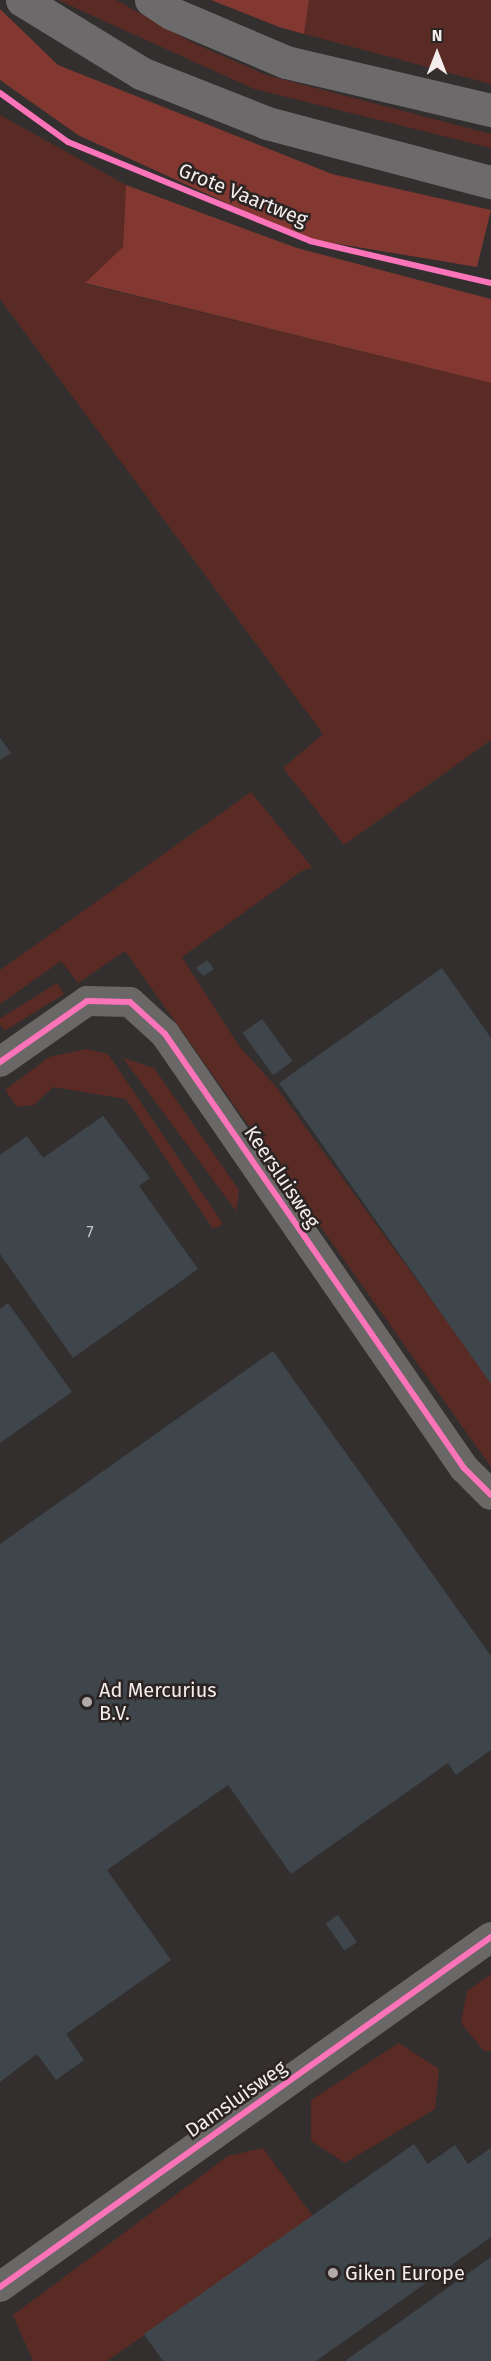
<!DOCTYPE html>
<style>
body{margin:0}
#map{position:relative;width:491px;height:2361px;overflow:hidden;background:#332f2f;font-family:"Fira Sans",sans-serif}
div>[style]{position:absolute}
.green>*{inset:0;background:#5a2b25;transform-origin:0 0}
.forest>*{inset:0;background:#823730}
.building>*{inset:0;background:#3e464b;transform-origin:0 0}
.minor>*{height:30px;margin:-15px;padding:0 15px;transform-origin:15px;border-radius:15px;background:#6a6767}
.secondary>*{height:33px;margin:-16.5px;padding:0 16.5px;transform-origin:16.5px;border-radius:16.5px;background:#6c6a6a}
.cycleway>*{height:6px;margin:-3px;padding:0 3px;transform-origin:3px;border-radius:3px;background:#fb73b8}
.dots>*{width:16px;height:16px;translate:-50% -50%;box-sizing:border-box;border:3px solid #2b2423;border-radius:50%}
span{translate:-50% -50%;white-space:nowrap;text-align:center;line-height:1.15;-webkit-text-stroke:5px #2b2423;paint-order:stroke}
.number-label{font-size:16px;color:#c6c4c4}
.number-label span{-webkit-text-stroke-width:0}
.street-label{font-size:20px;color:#f3eeed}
.poi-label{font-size:20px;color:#f3eeed}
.left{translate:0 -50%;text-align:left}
.north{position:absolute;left:407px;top:24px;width:60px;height:60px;-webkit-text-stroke:4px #2b2423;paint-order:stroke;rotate:0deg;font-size:16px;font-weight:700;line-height:24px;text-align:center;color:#f3eeed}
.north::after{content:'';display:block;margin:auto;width:21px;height:27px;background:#f3eeed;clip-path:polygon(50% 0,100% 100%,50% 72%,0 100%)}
</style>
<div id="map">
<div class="green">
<div style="clip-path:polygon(58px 0,116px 0,193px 43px,266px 75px,491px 134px,491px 148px,254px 89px)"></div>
<div style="clip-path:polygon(309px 0,491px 0,491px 84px,304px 34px)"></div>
<div style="clip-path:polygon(0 115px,126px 185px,123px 247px,86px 284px,491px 383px,491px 740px,344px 845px,283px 768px,323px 734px,0 299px)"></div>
<div style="clip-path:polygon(251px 792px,312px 867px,300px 872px,182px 957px,239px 1046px,277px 1088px,491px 1382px,491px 1467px,125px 951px,78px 983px,61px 961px,0 1004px,0 970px)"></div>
<div style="left:57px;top:983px;width:13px;height:70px;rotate:58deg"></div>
<div style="clip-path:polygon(87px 1049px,108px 1054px,223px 1224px,213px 1229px,126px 1099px,53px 1087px,34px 1105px,17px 1107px,5px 1090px,49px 1057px)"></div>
<div style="clip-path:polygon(123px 1058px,154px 1068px,239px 1190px,236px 1211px)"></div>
<div style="clip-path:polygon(491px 1974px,491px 2051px,484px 2051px,461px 2023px,467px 1991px)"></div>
<div style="clip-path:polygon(399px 2043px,439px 2069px,435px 2109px,345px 2163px,311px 2141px,311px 2100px)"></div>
<div style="clip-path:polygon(263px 2148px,314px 2218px,107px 2361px,33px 2361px,13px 2315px,228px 2156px)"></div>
</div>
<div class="forest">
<div style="clip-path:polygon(211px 0,309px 0,304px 34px,279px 27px)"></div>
<div style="clip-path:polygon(0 9px,58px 65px,332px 174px,491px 210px,477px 267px,303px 238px,78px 135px,0 80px)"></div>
<div style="clip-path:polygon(126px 185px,297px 248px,491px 299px,491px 383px,85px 283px,123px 247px)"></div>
</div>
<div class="building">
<div style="clip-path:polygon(0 738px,11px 753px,0 760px)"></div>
<div style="clip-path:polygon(207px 960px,214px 969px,203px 976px,196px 968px)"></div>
<div style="clip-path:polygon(442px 968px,491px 1038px,491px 1384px,279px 1083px)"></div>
<div style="left:262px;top:1019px;width:52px;height:24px;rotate:54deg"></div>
<div style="clip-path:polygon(103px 1116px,150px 1178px,139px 1186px,198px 1269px,73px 1358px,0 1254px,0 1155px,27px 1136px,43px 1158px)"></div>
<div style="clip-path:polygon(8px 1303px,72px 1392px,0 1443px,0 1309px)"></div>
<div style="clip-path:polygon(273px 1351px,491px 1656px,491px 1750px,456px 1775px,448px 1763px,291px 1874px,228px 1785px,107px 1870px,171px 1960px,66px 2034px,84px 2060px,56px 2080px,37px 2054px,0 2082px,0 1544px)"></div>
<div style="left:338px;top:1915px;width:33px;height:15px;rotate:55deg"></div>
<div style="clip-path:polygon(414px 2144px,428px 2164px,455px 2145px,468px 2164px,491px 2148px,491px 2237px,316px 2361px,163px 2361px,144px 2334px)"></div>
<div style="clip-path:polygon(491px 2257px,491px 2361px,345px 2361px)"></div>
</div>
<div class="minor">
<div style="left:0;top:1062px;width:106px;rotate:-35deg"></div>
<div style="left:87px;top:1001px;width:43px;rotate:1.3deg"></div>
<div style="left:130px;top:1002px;width:47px;rotate:42.4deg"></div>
<div style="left:165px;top:1034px;width:527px;rotate:55.44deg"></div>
<div style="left:464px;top:1468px;width:38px;rotate:45deg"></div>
<div style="left:0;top:2287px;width:603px;rotate:-35.48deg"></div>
</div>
<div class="secondary">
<div style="left:22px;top:0;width:140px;rotate:31.5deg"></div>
<div style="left:141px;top:73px;width:136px;rotate:21.6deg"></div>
<div style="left:267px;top:123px;width:232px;rotate:14.8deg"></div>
<div style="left:151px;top:0;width:24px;rotate:33deg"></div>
<div style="left:171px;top:13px;width:125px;rotate:23.1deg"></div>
<div style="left:286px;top:62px;width:211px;rotate:13.2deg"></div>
</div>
<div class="cycleway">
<div style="left:0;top:93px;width:84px;rotate:35.8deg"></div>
<div style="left:68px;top:142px;width:261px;rotate:22.2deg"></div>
<div style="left:310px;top:241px;width:186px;rotate:13.1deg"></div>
<div style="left:0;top:1062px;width:106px;rotate:-35deg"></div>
<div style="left:87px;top:1001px;width:43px;rotate:1.3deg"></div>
<div style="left:130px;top:1002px;width:47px;rotate:42.4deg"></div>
<div style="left:165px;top:1034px;width:527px;rotate:55.44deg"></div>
<div style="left:464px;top:1468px;width:38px;rotate:45deg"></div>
<div style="left:0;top:2287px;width:603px;rotate:-35.48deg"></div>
</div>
<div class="dots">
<div style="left:87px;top:1702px;background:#b0abaa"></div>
<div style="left:333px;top:2273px;background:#b0abaa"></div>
</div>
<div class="number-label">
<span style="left:90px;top:1233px">7</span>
</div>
<div class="street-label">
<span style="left:243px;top:195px;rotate:22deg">Grote Vaartweg</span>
<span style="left:282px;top:1177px;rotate:56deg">Keersluisweg</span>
<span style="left:236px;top:2099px;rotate:-35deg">Damsluisweg</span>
</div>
<div class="poi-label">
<span class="left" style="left:99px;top:1702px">Ad Mercurius<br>B.V.</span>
<span class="left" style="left:345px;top:2273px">Giken Europe</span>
</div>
<div class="north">N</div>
</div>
